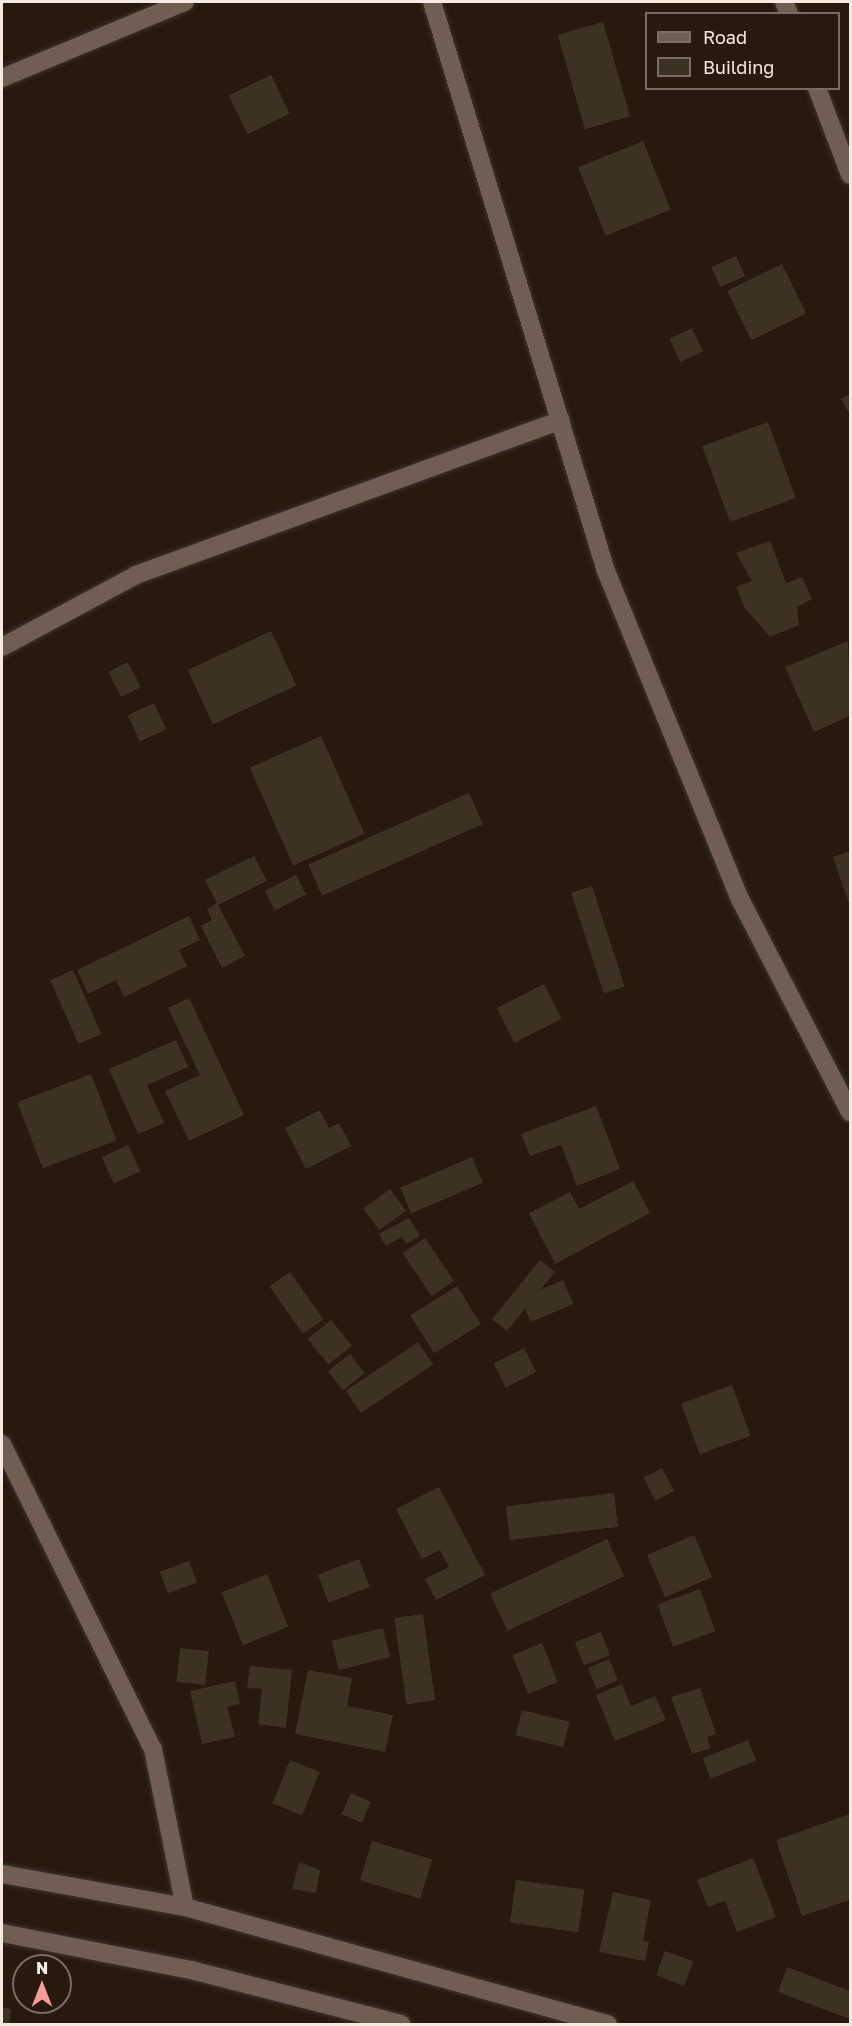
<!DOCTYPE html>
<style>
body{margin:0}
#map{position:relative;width:852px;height:2026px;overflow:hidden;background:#27190e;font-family:"Golos Text",sans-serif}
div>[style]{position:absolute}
.building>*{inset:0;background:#3d3222;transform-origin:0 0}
.roads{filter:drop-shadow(0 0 2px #3e332d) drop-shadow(0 0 2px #3e332d)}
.minor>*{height:18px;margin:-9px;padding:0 9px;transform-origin:9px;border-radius:9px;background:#6f5e51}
span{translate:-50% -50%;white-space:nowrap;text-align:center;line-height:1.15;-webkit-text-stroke:4.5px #27190e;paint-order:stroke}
.frame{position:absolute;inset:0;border:3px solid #f4eae2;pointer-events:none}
.legend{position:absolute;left:645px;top:12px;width:195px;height:78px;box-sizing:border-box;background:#27190e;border:2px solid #796d63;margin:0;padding:8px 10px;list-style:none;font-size:18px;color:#f4eae2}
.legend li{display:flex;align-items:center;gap:12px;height:30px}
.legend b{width:30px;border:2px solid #796d63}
.north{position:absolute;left:12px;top:1954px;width:60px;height:60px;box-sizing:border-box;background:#27190e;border:2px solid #796d63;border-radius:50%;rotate:0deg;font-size:16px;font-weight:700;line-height:24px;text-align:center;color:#f4eae2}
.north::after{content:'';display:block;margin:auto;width:21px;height:27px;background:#f59b98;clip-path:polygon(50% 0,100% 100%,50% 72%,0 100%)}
</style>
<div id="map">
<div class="building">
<div style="left:603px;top:22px;width:98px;height:47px;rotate:74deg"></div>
<div style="left:271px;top:75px;width:43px;height:47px;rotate:64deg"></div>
<div style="left:643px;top:141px;width:74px;height:70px;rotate:68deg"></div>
<div style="left:736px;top:256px;width:22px;height:27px;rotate:66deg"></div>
<div style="left:782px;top:264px;width:55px;height:61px;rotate:64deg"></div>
<div style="left:692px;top:328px;width:26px;height:25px;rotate:65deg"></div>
<div style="clip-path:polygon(850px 394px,850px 415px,841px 399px)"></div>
<div style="left:768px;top:422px;width:81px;height:70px;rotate:70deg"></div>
<div style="clip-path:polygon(770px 541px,786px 583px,802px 577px,812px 599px,797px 607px,799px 625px,770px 637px,744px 607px,736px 587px,752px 581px,736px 553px)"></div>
<div style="left:271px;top:631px;width:60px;height:92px;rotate:65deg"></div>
<div style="clip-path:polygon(848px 641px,850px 716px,814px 732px,785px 667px)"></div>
<div style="left:128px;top:662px;width:28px;height:22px;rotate:63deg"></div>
<div style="left:154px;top:703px;width:29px;height:29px;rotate:65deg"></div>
<div style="left:321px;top:736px;width:107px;height:78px;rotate:66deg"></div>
<div style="left:469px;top:793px;width:34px;height:176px;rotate:66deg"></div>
<div style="clip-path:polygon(850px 851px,850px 907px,833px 857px)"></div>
<div style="clip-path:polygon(254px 856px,267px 881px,218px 905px,245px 956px,222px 968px,201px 926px,212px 920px,207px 909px,217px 903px,205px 880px)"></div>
<div style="left:296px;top:875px;width:22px;height:35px;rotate:63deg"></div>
<div style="left:592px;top:886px;width:106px;height:22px;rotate:72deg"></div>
<div style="clip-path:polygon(189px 916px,200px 940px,179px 950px,187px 966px,124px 997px,116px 980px,88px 994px,77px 970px)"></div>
<div style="left:73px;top:970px;width:70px;height:25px;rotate:66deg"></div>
<div style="left:544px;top:984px;width:39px;height:53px;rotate:63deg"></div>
<div style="clip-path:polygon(189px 998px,244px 1115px,189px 1141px,165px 1091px,200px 1075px,168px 1008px)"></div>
<div style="clip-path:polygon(176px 1040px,188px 1067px,147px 1085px,164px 1123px,138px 1134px,109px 1069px)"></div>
<div style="left:91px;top:1074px;width:71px;height:79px;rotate:69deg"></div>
<div style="clip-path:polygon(596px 1106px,620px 1169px,577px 1186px,561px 1145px,530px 1156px,521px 1134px)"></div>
<div style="clip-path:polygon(320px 1110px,329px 1128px,339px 1123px,351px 1146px,306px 1169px,285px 1128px)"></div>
<div style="left:128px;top:1145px;width:29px;height:29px;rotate:65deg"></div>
<div style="left:472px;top:1157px;width:28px;height:78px;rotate:67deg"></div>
<div style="clip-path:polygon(633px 1181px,650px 1213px,555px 1264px,529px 1213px,570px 1192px,579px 1209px)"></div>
<div style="left:390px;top:1189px;width:27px;height:33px;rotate:54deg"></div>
<div style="clip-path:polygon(409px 1218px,420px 1236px,406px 1244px,402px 1237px,386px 1246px,379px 1234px)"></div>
<div style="left:425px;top:1238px;width:52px;height:27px;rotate:56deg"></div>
<div style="left:540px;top:1260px;width:19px;height:76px;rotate:39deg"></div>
<div style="left:290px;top:1272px;width:58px;height:25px;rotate:55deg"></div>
<div style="left:563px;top:1280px;width:26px;height:46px;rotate:67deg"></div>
<div style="left:457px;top:1286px;width:45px;height:55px;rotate:58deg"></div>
<div style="left:331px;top:1320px;width:33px;height:30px;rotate:51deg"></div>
<div style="left:418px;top:1342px;width:27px;height:87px;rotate:56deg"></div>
<div style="left:524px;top:1348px;width:27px;height:34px;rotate:63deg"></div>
<div style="left:350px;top:1354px;width:24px;height:28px;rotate:52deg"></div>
<div style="left:732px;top:1385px;width:54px;height:54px;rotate:70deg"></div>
<div style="left:662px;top:1468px;width:26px;height:21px;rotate:62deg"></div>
<div style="clip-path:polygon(439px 1487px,485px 1575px,436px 1600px,425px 1579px,449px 1567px,440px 1550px,422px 1559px,396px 1509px)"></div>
<div style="left:614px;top:1493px;width:34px;height:109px;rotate:83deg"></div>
<div style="left:694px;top:1535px;width:46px;height:51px;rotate:67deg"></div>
<div style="left:607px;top:1539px;width:41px;height:129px;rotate:65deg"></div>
<div style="left:359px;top:1559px;width:30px;height:44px;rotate:69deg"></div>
<div style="left:189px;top:1561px;width:23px;height:31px;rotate:70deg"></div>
<div style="left:267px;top:1574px;width:57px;height:49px;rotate:68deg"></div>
<div style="left:700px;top:1589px;width:45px;height:45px;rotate:70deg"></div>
<div style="left:423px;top:1614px;width:87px;height:29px;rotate:82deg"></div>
<div style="left:383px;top:1628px;width:30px;height:53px;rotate:76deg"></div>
<div style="left:601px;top:1632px;width:25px;height:28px;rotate:69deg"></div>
<div style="left:542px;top:1643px;width:42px;height:32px;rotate:68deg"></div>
<div style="left:180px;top:1648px;width:29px;height:34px;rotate:6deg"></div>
<div style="left:609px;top:1659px;width:23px;height:23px;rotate:67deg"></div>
<div style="clip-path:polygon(250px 1666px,292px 1670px,286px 1728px,258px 1724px,262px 1689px,247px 1688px)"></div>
<div style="clip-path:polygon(308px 1670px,352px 1678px,347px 1706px,393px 1715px,385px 1752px,295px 1734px)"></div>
<div style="clip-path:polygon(235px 1681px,240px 1704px,227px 1707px,235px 1737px,202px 1744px,190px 1691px)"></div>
<div style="clip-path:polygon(622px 1684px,631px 1706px,655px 1696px,666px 1720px,615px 1741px,596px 1695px)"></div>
<div style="clip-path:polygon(700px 1688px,716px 1734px,707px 1737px,711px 1748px,692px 1754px,671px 1697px)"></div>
<div style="left:522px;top:1710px;width:49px;height:26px;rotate:14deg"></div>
<div style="left:748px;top:1740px;width:22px;height:49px;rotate:68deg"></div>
<div style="left:290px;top:1760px;width:32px;height:47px;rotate:22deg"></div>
<div style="left:351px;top:1793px;width:22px;height:23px;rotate:24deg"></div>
<div style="clip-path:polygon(850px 1814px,850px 1900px,802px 1916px,776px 1840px)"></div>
<div style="left:372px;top:1841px;width:63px;height:41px;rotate:17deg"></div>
<div style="clip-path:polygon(753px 1858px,776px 1917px,737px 1932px,725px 1901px,708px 1907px,697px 1880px)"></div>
<div style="clip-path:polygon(299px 1862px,320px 1870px,316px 1893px,292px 1889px)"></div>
<div style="left:516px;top:1880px;width:69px;height:43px;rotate:8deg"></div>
<div style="clip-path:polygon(613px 1892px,651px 1900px,643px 1941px,649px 1942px,645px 1961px,599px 1952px)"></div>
<div style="left:665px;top:1951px;width:30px;height:26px;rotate:20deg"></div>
<div style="clip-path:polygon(787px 1967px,850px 1991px,850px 2019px,778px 1992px)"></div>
<div style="clip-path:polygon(2px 2007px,11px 2009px,9px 2024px,2px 2024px)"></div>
</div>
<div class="roads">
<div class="minor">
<div style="left:432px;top:2px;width:595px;rotate:73deg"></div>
<div style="left:606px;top:571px;width:354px;rotate:67.8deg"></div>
<div style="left:740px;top:899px;width:240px;rotate:62.7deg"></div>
<div style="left:784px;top:2px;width:13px;rotate:67deg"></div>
<div style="left:2px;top:78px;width:198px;rotate:-22.6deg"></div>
<div style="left:817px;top:88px;width:93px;rotate:69.2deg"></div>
<div style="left:2px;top:647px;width:152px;rotate:-28.2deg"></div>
<div style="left:136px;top:575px;width:452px;rotate:-20deg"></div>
<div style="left:2px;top:1444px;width:340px;rotate:63.7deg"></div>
<div style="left:153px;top:1749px;width:161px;rotate:78.6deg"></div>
<div style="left:2px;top:1874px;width:186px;rotate:10.2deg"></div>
<div style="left:185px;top:1907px;width:439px;rotate:15.5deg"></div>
<div style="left:2px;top:1933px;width:197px;rotate:11.1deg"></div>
<div style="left:195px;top:1971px;width:213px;rotate:14.4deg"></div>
</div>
</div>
<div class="frame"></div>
<ul class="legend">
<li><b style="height:8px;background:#6f5e51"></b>Road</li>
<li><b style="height:16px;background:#3d3222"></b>Building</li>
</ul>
<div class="north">N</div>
</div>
